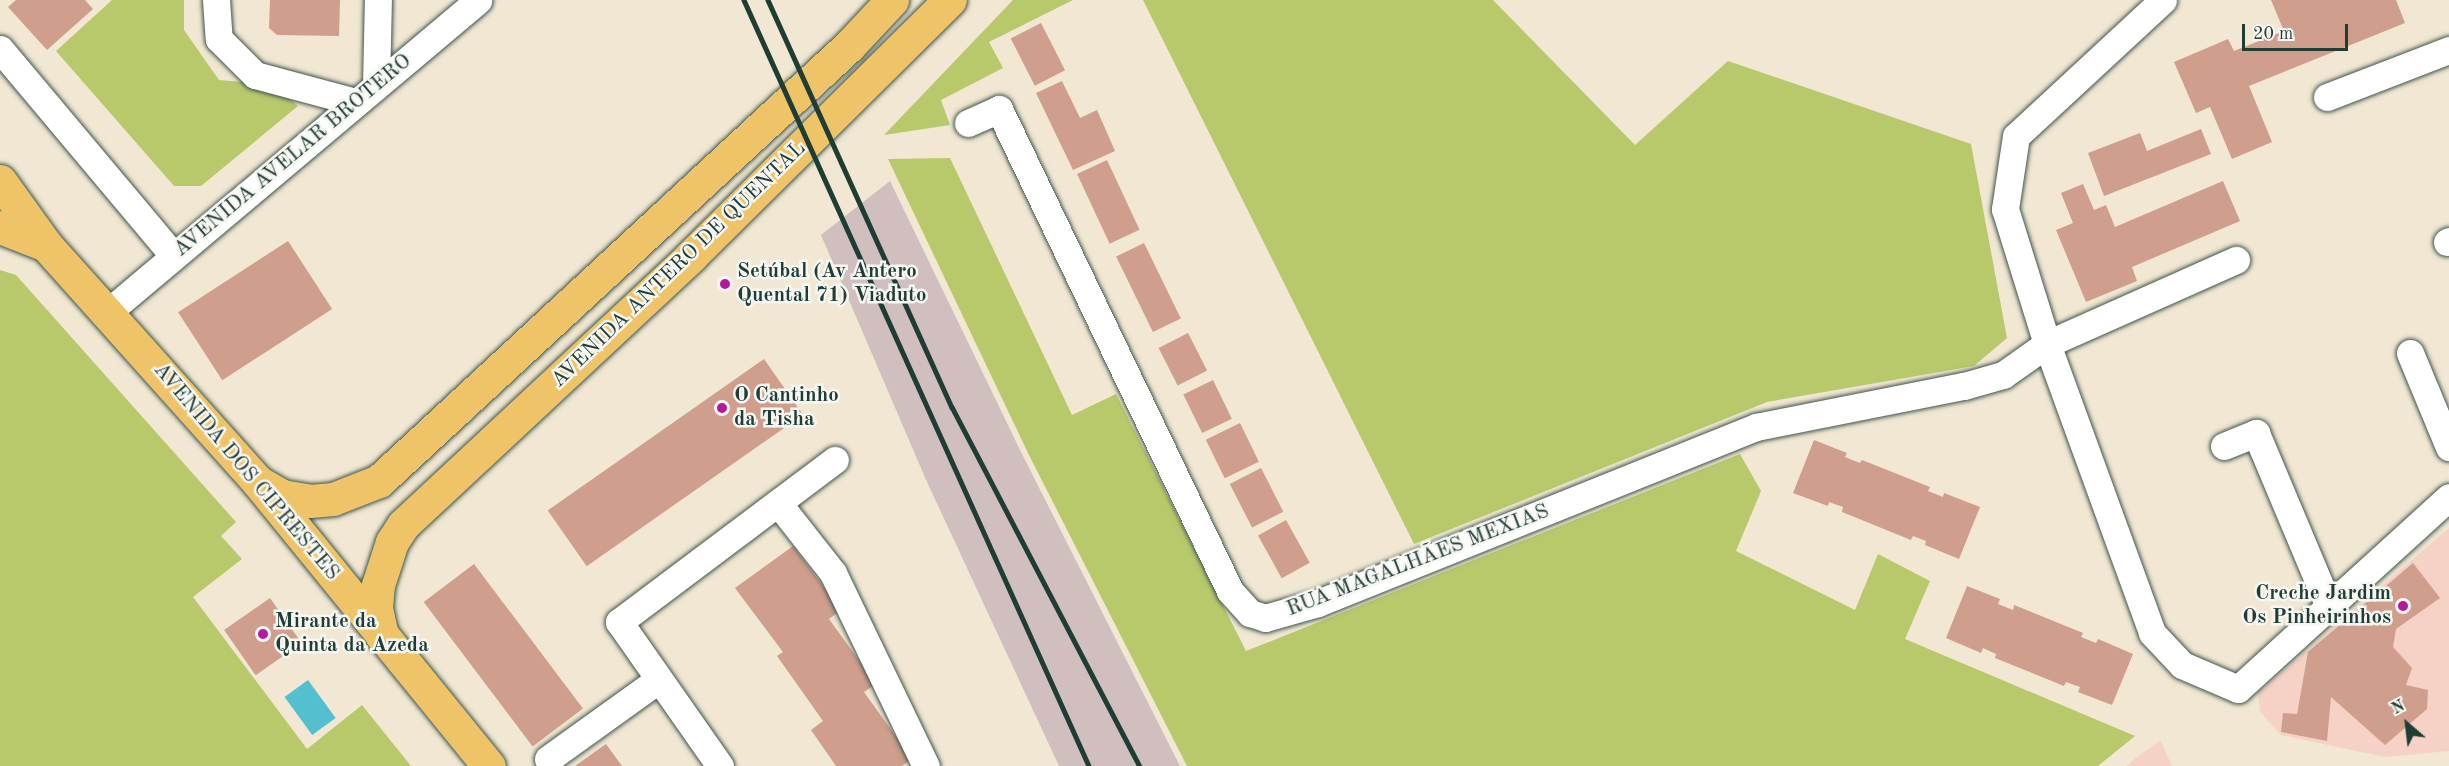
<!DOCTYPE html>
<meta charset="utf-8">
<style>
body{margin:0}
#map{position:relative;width:2449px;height:766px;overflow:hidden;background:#f1e7d2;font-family:"Old Standard TT",serif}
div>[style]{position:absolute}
.built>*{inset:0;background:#f6d1c5}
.industrial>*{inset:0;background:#d1bfbf}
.green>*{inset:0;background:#b8c96c}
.water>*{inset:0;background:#54c0cf;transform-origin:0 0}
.building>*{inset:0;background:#cf9e8c;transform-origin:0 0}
.roads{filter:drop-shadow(0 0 2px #3e564c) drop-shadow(0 0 2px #3e564c)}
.street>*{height:27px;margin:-13.5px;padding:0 13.5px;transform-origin:13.5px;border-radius:13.5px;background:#fff}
.primary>*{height:33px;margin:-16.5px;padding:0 16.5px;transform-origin:16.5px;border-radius:16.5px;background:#efc469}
.rail>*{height:4.5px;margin:-2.25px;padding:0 2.25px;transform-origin:2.25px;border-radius:2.25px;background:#1f3d34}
.dots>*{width:16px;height:16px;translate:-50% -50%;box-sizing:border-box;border:3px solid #f6f6f2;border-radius:50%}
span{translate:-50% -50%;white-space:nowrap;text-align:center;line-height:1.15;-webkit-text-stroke:5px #f6f6f2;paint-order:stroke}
.street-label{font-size:21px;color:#1f3d34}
.poi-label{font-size:21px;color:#1f3d34;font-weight:700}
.left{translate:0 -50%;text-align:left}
.right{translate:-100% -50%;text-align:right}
.north{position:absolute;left:2377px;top:694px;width:60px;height:60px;-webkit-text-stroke:4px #f6f6f2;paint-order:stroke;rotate:332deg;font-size:16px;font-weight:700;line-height:24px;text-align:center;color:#1f3d34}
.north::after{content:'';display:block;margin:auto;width:21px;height:27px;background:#1f3d34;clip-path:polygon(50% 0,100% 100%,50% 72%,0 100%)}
.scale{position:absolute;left:2242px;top:24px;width:106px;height:27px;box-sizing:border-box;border:3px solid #1f3d34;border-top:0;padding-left:8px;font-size:18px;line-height:21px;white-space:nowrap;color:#1f3d34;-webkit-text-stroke:4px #f6f6f2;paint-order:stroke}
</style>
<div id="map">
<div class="built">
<div style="clip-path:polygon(2449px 528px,2449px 751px,2385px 757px,2281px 735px,2260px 712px,2258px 693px)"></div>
<div style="clip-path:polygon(2160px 740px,2172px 766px,2126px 766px)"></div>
</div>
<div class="industrial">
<div style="clip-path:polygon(890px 181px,1021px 452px,1180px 766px,1059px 766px,927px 482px,821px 235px)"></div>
</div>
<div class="green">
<div style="clip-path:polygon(112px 0,184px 0,184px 30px,219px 80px,255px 83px,284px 94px,298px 106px,201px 186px,174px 186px,56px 51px)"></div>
<div style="clip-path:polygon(1013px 0,1073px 0,989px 42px,1003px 68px,941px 100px,950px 125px,884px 135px)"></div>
<div style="clip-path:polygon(1143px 0,1493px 0,1635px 145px,1728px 61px,1971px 144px,2007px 338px,1974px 366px,1767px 402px,1414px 544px)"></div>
<div style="clip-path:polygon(950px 158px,1072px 415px,1116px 394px,1246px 651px,1740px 454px,1761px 491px,1736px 551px,1855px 610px,1878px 554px,1930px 581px,1905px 639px,2135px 736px,2098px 766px,1187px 766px,1029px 455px,888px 159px)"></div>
<div style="clip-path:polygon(0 270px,16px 275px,236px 522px,221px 536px,242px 559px,193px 597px,307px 749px,362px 705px,411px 766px,0 766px)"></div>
</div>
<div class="water">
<div style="left:308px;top:680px;width:47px;height:29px;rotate:54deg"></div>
</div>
<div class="building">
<div style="clip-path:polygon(16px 0,85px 0,93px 9px,47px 50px,8px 7px)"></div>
<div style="clip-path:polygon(270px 0,340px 0,339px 36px,277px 35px,269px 28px)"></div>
<div style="clip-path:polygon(2271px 0,2396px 0,2405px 23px,2249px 86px,2272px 142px,2232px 159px,2210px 107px,2196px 113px,2174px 62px,2228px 39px,2234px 51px,2284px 31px)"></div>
<div style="left:1041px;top:23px;width:53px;height:34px;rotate:63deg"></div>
<div style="clip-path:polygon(1062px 81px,1080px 118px,1097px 110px,1115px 151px,1073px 170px,1036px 93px)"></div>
<div style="clip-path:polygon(2201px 129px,2211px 154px,2104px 196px,2088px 153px,2140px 133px,2147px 151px)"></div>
<div style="left:1107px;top:160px;width:77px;height:33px;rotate:65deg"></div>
<div style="clip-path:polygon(2223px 181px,2240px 221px,2132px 267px,2137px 281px,2086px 302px,2056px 230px,2073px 223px,2061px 193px,2083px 184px,2094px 210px,2106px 205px,2115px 227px)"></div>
<div style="left:288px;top:241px;width:81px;height:131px;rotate:57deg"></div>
<div style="left:1144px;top:243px;width:84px;height:31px;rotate:64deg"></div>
<div style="left:1188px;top:333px;width:42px;height:33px;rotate:63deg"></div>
<div style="left:764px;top:359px;width:68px;height:264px;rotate:55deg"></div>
<div style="left:1213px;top:380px;width:43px;height:33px;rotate:64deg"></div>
<div style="left:1240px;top:423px;width:43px;height:38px;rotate:64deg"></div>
<div style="clip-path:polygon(1814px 440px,1847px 453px,1845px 457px,1860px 463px,1862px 460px,1930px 487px,1928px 491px,1943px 497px,1944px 493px,1980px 507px,1959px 559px,1925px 545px,1926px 541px,1913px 536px,1911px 540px,1842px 512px,1843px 507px,1829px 502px,1828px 506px,1793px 493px)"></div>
<div style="left:1261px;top:468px;width:49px;height:35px;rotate:63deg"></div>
<div style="left:1286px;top:520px;width:49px;height:32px;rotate:61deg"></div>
<div style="clip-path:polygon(793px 546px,841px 610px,829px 619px,876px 684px,864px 692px,912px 759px,902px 766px,836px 766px,811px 730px,823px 721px,777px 656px,783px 652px,735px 588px)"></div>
<div style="clip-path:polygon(2413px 563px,2440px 598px,2396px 629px,2393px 647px,2412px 668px,2406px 685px,2428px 690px,2427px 709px,2385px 745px,2331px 697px,2327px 741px,2281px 732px,2283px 713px,2297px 714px,2308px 652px)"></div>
<div style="left:474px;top:564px;width:181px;height:63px;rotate:53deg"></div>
<div style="clip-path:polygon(1967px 586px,2000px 599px,1998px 604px,2013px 610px,2014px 605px,2083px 633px,2081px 637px,2096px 643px,2098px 639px,2133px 654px,2112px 705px,2078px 692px,2080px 687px,2066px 682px,2064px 686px,1995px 658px,1996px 654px,1983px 648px,1981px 653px,1946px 638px)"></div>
<div style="left:270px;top:598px;width:55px;height:56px;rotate:55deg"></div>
<div style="clip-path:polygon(606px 744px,622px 766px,575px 766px)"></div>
</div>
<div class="roads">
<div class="street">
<div style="left:216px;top:0;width:39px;rotate:86deg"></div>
<div style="left:219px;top:39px;width:51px;rotate:45deg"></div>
<div style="left:255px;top:75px;width:105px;rotate:15deg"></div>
<div style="left:2163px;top:0;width:200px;rotate:137.2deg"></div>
<div style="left:2016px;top:136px;width:74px;rotate:98.6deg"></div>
<div style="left:2005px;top:209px;width:141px;rotate:72.7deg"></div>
<div style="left:2047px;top:344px;width:307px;rotate:70deg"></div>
<div style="left:2152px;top:633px;width:44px;rotate:46.8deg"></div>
<div style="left:2182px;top:665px;width:61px;rotate:23.2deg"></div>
<div style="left:2238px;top:689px;width:285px;rotate:-42.3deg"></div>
<div style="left:0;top:49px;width:270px;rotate:50deg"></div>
<div style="left:376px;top:85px;width:85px;rotate:-88.7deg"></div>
<div style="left:2327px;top:97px;width:131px;rotate:-21.1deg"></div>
<div style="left:968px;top:123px;width:34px;rotate:-24deg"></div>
<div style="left:999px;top:109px;width:534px;rotate:64.39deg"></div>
<div style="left:1230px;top:591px;width:30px;rotate:48deg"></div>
<div style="left:1250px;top:613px;width:16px;rotate:18deg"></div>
<div style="left:1265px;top:618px;width:55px;rotate:-15.8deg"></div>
<div style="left:1318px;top:603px;width:472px;rotate:-21.9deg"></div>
<div style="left:1756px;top:427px;width:212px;rotate:-11.2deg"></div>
<div style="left:1964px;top:386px;width:41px;rotate:-15.8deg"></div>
<div style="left:2003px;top:375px;width:54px;rotate:-35.2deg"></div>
<div style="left:2047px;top:344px;width:207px;rotate:-24deg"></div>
<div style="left:2447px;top:242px;width:2px;rotate:-27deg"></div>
<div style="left:108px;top:312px;width:484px;rotate:-40.1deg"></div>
<div style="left:2410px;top:353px;width:102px;rotate:67.5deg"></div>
<div style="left:2224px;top:446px;width:35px;rotate:-22deg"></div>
<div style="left:2256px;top:433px;width:189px;rotate:67.2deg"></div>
<div style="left:778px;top:503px;width:89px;rotate:51.8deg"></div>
<div style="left:833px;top:573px;width:214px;rotate:64.3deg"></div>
<div style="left:548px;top:759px;width:135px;rotate:-35.7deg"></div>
<div style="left:720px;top:766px;width:176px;rotate:-125deg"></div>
<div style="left:619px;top:622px;width:270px;rotate:-36.9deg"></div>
</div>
<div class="primary">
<div style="left:0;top:181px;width:79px;rotate:54.3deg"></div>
<div style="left:46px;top:245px;width:318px;rotate:48.2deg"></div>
<div style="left:258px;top:482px;width:366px;rotate:50.9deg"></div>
<div style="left:0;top:227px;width:49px;rotate:21.4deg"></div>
<div style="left:258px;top:482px;width:28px;rotate:30deg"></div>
<div style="left:282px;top:496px;width:28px;rotate:10deg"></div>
<div style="left:310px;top:501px;width:23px;rotate:-5deg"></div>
<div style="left:333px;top:499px;width:49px;rotate:-21.4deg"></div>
<div style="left:379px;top:481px;width:640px;rotate:-42.79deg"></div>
<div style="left:849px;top:46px;width:63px;rotate:-46.9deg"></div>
<div style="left:382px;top:636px;width:30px;rotate:-102deg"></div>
<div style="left:376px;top:607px;width:22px;rotate:-85deg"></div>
<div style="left:378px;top:585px;width:45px;rotate:-72deg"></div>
<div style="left:392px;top:542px;width:20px;rotate:-57deg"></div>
<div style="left:403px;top:525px;width:394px;rotate:-43deg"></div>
<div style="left:691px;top:256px;width:364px;rotate:-44.7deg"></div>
</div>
</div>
<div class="rail">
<div style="left:744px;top:0;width:840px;rotate:65.75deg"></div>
<div style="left:768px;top:0;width:447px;rotate:65.7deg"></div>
<div style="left:952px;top:407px;width:405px;rotate:62.4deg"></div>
</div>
<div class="dots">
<div style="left:725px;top:284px;background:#b5179e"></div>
<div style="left:722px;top:408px;background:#b5179e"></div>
<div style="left:2403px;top:606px;background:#b5179e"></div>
<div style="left:263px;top:634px;background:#b5179e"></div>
</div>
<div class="street-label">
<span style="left:293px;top:156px;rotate:-40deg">AVENIDA AVELAR BROTERO</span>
<span style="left:679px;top:265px;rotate:-44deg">AVENIDA ANTERO DE QUENTAL</span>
<span style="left:246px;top:472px;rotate:50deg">AVENIDA DOS CIPRESTES</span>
<span style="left:1418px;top:561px;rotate:-21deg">RUA MAGALHÃES MEXIAS</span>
</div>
<div class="poi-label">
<span class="left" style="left:737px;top:284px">Setúbal (Av Antero<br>Quental 71) Viaduto</span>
<span class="left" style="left:734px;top:408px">O Cantinho<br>da Tisha</span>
<span class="right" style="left:2391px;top:606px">Creche Jardim<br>Os Pinheirinhos</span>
<span class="left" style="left:275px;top:634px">Mirante da<br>Quinta da Azeda</span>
</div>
<div class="north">N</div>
<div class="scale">20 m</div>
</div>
